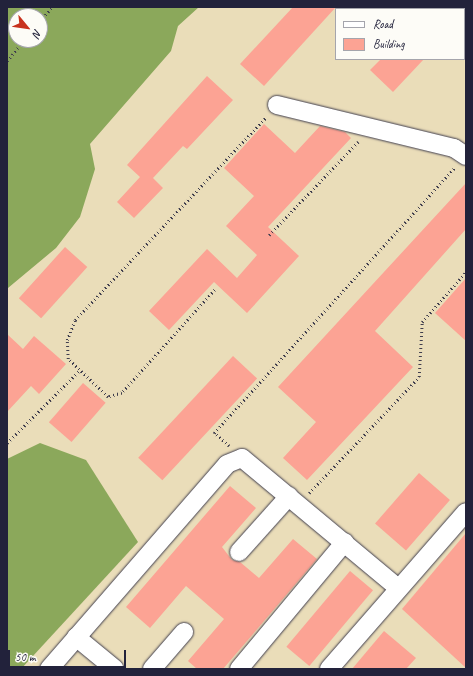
<!DOCTYPE html>
<style>
body{margin:0}
#map{position:relative;width:473px;height:676px;overflow:hidden;background:#eaddb9;font-family:Caveat,sans-serif}
div>[style]{position:absolute}
.forest>*{inset:0;background:#8ba85b}
.building>*{inset:0;background:#fca394;transform-origin:0 0}
.path>*{height:2.5px;margin-top:-1.25px;transform-origin:0;background:repeating-linear-gradient(90deg,#403e4e 0 1px,transparent 0 4px)}
.roads{filter:drop-shadow(0 0 1px #403e4e) drop-shadow(0 0 1px #403e4e)}
.minor>*{height:18px;margin:-9px;padding:0 9px;transform-origin:9px;border-radius:9px;background:#fff}
span{translate:-50% -50%;white-space:nowrap;text-align:center;line-height:1.15;-webkit-text-stroke:3px #fdfcf7;paint-order:stroke}
.frame{position:absolute;inset:0;border:8px solid #22223b;pointer-events:none}
.legend{position:absolute;left:335px;top:8px;width:130px;height:52px;box-sizing:border-box;background:#fdfcf7;border:1px solid #a5a5ac;margin:0;padding:5px 7px;list-style:none;font-size:12px;color:#22223b}
.legend li{display:flex;align-items:center;gap:8px;height:20px}
.legend b{width:20px;border:1px solid #a5a5ac}
.north{position:absolute;left:8px;top:8px;width:40px;height:40px;box-sizing:border-box;background:#fdfcf7;border:1px solid #a5a5ac;border-radius:50%;rotate:119deg;font-size:11px;font-weight:700;line-height:16px;text-align:center;color:#22223b}
.north::after{content:'';display:block;margin:auto;width:14px;height:18px;background:#c8321e;clip-path:polygon(50% 0,100% 100%,50% 72%,0 100%)}
.scale{position:absolute;left:8px;top:650px;width:118px;height:18px;box-sizing:border-box;border:2px solid #22223b;border-top:0;padding-left:5px;font-size:12px;line-height:14px;white-space:nowrap;color:#22223b;-webkit-text-stroke:3px #fdfcf7;paint-order:stroke}
</style>
<div id="map">
<div class="forest">
<div style="clip-path:polygon(evenodd,7px 7px,199px 7px,178px 26px,171px 51px,90px 144px,95px 169px,80px 217px,56px 248px,8px 288px,7px 7px,16px 16px,40px 16px,40px 40px,16px 40px,16px 16px)"></div>
<div style="clip-path:polygon(40px 443px,86px 460px,138px 542px,21px 669px,7px 669px,7px 459px)"></div>
</div>
<div class="building">
<div style="clip-path:polygon(293px 7px,336px 7px,264px 86px,240px 64px)"></div>
<div style="clip-path:polygon(381px 59px,424px 59px,393px 92px,370px 70px)"></div>
<div style="clip-path:polygon(207px 76px,233px 100px,187px 149px,183px 146px,153px 178px,163px 188px,134px 218px,117px 202px,140px 177px,127px 165px)"></div>
<div style="clip-path:polygon(264px 124px,295px 153px,320px 126px,345px 132px,351px 138px,268px 227px,299px 256px,247px 313px,214px 282px,169px 330px,149px 311px,207px 249px,237px 278px,257px 255px,226px 226px,254px 196px,224px 168px)"></div>
<div style="clip-path:polygon(466px 183px,466px 229px,375px 331px,413px 367px,307px 480px,283px 458px,316px 422px,278px 387px)"></div>
<div style="left:65px;top:247px;width:30px;height:69px;rotate:42deg"></div>
<div style="clip-path:polygon(466px 278px,466px 341px,435px 313px)"></div>
<div style="clip-path:polygon(7px 334px,23px 349px,34px 336px,66px 364px,39px 394px,31px 386px,7px 412px)"></div>
<div style="left:233px;top:356px;width:33px;height:139px;rotate:43deg"></div>
<div style="left:83px;top:383px;width:30px;height:52px;rotate:41deg"></div>
<div style="left:419px;top:473px;width:41px;height:67px;rotate:41deg"></div>
<div style="clip-path:polygon(230px 486px,256px 508px,222px 547px,232px 560px,240px 562px,259px 578px,293px 539px,317px 559px,223px 669px,197px 669px,188px 661px,224px 619px,186px 586px,150px 628px,126px 607px)"></div>
<div style="clip-path:polygon(466px 533px,466px 668px,402px 609px)"></div>
<div style="left:350px;top:571px;width:30px;height:99px;rotate:40deg"></div>
<div style="clip-path:polygon(384px 631px,416px 658px,406px 669px,352px 669px)"></div>
</div>
<div class="path">
<div style="left:40px;top:21px;width:18px;rotate:-49deg"></div>
<div style="left:7px;top:61px;width:27px;rotate:-51deg"></div>
<div style="left:269px;top:235px;width:129px;rotate:-46.3deg"></div>
<div style="left:215px;top:290px;width:139px;rotate:132.1deg"></div>
<div style="left:122px;top:393px;width:15px;rotate:164deg"></div>
<div style="left:108px;top:397px;width:55px;rotate:-136.5deg"></div>
<div style="left:68px;top:359px;width:19px;rotate:-93deg"></div>
<div style="left:67px;top:340px;width:22px;rotate:-68deg"></div>
<div style="left:75px;top:320px;width:279px;rotate:-46.7deg"></div>
<div style="left:7px;top:443px;width:103px;rotate:-45deg"></div>
<div style="left:229px;top:446px;width:20px;rotate:-139deg"></div>
<div style="left:214px;top:433px;width:358px;rotate:-47.8deg"></div>
<div style="left:309px;top:493px;width:160px;rotate:-46.5deg"></div>
<div style="left:419px;top:377px;width:55px;rotate:-86.9deg"></div>
<div style="left:422px;top:322px;width:67px;rotate:-48.7deg"></div>
</div>
<div class="roads">
<div class="minor">
<div style="left:277px;top:105px;width:182px;rotate:13.7deg"></div>
<div style="left:454px;top:148px;width:14px;rotate:34deg"></div>
<div style="left:239px;top:552px;width:75px;rotate:-48.2deg"></div>
<div style="left:76px;top:637px;width:50px;rotate:39.4deg"></div>
<div style="left:49px;top:669px;width:271px;rotate:-49deg"></div>
<div style="left:227px;top:464px;width:16px;rotate:-22deg"></div>
<div style="left:242px;top:458px;width:203px;rotate:39.8deg"></div>
<div style="left:152px;top:669px;width:49px;rotate:-49.1deg"></div>
<div style="left:239px;top:669px;width:165px;rotate:-50.2deg"></div>
<div style="left:329px;top:669px;width:208px;rotate:-48.9deg"></div>
</div>
</div>
<div class="frame"></div>
<ul class="legend">
<li><b style="height:5px;background:#fff"></b>Road</li>
<li><b style="height:11px;background:#fca394"></b>Building</li>
</ul>
<div class="north">N</div>
<div class="scale">50 m</div>
</div>
